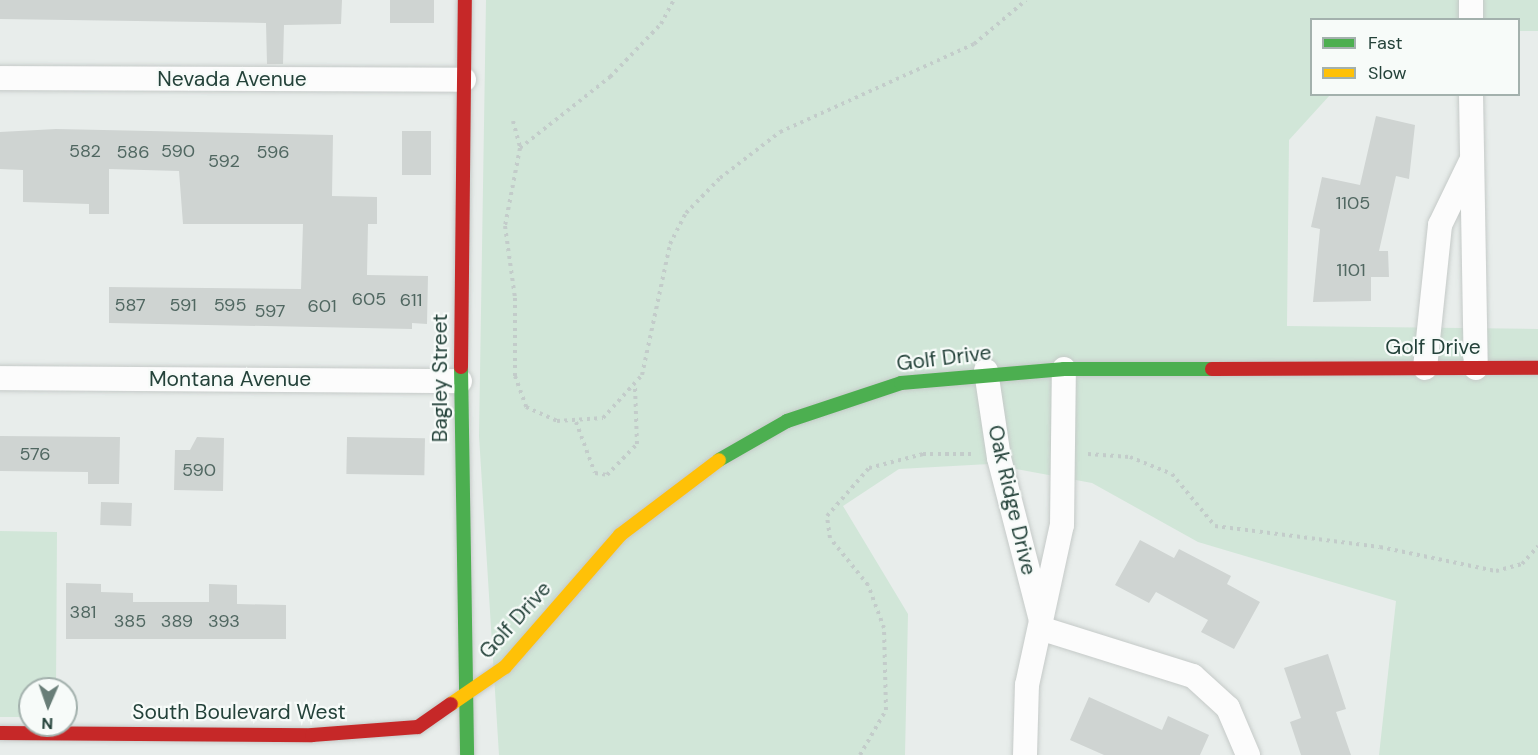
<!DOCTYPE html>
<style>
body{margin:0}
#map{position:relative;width:1538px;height:755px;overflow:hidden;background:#e8edeb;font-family:"DM Sans",sans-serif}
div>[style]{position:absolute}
.green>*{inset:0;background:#d1e6d8}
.building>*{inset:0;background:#cfd4d2;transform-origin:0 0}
.path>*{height:4px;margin-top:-2px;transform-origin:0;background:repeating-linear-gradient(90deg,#c3ccca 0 3px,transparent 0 7.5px)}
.roads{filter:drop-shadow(0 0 2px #c5cac8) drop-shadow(0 0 2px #c5cac8)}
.street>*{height:24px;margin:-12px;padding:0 12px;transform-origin:12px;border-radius:12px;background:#fcfcfc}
.fast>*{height:14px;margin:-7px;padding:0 7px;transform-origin:7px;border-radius:7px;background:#4caf50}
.slow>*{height:14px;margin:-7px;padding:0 7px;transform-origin:7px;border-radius:7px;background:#ffc107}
.jam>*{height:14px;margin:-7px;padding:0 7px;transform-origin:7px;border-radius:7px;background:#c62828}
span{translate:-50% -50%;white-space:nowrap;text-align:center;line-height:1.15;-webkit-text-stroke:4.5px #f7fbf9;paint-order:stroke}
.number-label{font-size:18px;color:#506761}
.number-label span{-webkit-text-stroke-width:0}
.street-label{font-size:21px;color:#24423a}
.legend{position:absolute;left:1310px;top:18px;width:210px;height:78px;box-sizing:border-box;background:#f7fbf9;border:2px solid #a3b1ad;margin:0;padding:8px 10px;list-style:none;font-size:18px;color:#24423a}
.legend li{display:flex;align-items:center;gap:12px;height:30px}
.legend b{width:30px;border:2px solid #a3b1ad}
.north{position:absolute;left:18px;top:677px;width:60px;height:60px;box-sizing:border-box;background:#f7fbf9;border:2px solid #a3b1ad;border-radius:50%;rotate:182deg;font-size:16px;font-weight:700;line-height:24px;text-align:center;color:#24423a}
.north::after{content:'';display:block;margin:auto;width:21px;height:27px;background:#697e78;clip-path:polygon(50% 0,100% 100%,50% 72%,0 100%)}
</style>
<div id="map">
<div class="green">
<div style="clip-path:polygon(486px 0,1538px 0,1538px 31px,1519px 31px,1518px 20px,1312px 20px,1312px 94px,1330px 95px,1289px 140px,1287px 326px,1538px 329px,1538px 755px,1379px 755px,1396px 601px,1198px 542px,1092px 483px,989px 464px,899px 469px,843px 506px,908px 614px,905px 755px,499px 755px,479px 436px)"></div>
<div style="clip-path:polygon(0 531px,57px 532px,56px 689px,30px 689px,30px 717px,0 717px)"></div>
</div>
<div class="building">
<div style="clip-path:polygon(0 0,342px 0,341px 24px,284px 25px,283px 64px,267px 64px,266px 23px,0 19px)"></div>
<div style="left:390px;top:0;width:44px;height:23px"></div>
<div style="clip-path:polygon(1376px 116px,1415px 125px,1409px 179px,1396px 176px,1379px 251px,1388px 251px,1389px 277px,1371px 277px,1371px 301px,1313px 302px,1320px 229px,1311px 227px,1322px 177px,1360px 185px)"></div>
<div style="clip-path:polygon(56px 129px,333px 135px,332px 196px,377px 197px,377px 224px,368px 224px,367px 275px,428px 276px,427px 324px,412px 323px,412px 329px,109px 323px,109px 287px,301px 289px,303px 224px,183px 224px,179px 171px,109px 169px,109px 214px,89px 214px,89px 204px,23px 202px,23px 170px,0 169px,0 132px)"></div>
<div style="left:402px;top:131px;width:29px;height:44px"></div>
<div style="clip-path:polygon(0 436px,120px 437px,119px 484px,88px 484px,88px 472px,0 471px)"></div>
<div style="clip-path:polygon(197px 437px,224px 438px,223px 491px,174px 490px,175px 450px,190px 450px)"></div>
<div style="left:347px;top:437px;width:78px;height:37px;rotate:1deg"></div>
<div style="left:101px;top:502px;width:31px;height:23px;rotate:2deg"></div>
<div style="clip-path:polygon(1140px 540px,1174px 558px,1179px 549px,1231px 576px,1227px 584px,1260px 602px,1234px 649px,1201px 632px,1208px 620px,1156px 592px,1149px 603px,1115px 585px)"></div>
<div style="clip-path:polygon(66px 583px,101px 584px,101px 592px,133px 593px,133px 602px,209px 602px,209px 584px,237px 585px,237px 604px,286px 605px,286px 639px,66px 639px)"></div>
<div style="clip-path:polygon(1328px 654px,1346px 709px,1336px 712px,1351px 755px,1301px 755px,1290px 722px,1301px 718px,1284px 668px)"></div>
<div style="clip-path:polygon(1089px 697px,1162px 730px,1168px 716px,1209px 735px,1200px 755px,1104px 755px,1070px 740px)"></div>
</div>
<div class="path">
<div style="left:513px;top:121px;width:28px;rotate:75deg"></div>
<div style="left:520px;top:148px;width:79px;rotate:100.9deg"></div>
<div style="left:505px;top:226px;width:73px;rotate:82.1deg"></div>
<div style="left:515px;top:298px;width:78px;rotate:90deg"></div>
<div style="left:515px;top:376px;width:33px;rotate:70deg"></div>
<div style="left:526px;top:407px;width:34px;rotate:24deg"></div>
<div style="left:557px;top:421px;width:46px;rotate:-3.7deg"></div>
<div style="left:603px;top:418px;width:58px;rotate:-47.8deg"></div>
<div style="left:642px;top:375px;width:134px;rotate:-77.9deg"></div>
<div style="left:670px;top:244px;width:35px;rotate:-63deg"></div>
<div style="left:686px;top:213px;width:49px;rotate:-45.8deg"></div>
<div style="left:720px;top:178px;width:76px;rotate:-37.5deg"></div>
<div style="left:780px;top:132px;width:213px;rotate:-24.4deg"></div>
<div style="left:974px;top:44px;width:68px;rotate:-40.2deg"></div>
<div style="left:520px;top:148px;width:115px;rotate:-38.3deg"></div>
<div style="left:610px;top:77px;width:74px;rotate:-46.1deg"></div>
<div style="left:661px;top:24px;width:27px;rotate:-62deg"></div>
<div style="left:576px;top:422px;width:54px;rotate:69.6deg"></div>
<div style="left:595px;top:473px;width:12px;rotate:9deg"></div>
<div style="left:607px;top:475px;width:43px;rotate:-45.9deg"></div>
<div style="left:637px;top:444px;width:58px;rotate:-92deg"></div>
<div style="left:1088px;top:454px;width:42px;rotate:4.1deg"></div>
<div style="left:1130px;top:457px;width:45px;rotate:22deg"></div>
<div style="left:1172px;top:474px;width:67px;rotate:50.4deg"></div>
<div style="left:1215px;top:526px;width:166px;rotate:7.3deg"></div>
<div style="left:1380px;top:547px;width:118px;rotate:11.7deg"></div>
<div style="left:1496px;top:571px;width:27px;rotate:-15deg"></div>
<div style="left:1522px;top:564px;width:24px;rotate:-48deg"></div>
<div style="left:860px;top:755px;width:52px;rotate:-60deg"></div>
<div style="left:886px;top:710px;width:82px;rotate:-91.4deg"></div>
<div style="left:884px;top:628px;width:46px;rotate:-110.4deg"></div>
<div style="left:868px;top:585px;width:60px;rotate:-129deg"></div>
<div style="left:830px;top:538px;width:22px;rotate:-98deg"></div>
<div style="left:827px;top:516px;width:64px;rotate:-48.8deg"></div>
<div style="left:869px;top:468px;width:56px;rotate:-14.5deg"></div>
<div style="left:923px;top:454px;width:50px"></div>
</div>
<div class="roads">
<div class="street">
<div style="left:1471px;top:20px;width:20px;rotate:-90deg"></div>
<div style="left:0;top:78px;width:464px;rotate:0.2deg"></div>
<div style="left:1471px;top:94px;width:274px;rotate:89deg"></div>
<div style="left:1425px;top:368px;width:144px;rotate:-84deg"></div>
<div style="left:1440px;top:225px;width:69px;rotate:-64.2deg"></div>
<div style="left:986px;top:371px;width:88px;rotate:81.5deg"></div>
<div style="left:999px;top:458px;width:167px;rotate:75.5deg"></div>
<div style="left:0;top:378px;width:460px;rotate:0.4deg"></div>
<div style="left:1043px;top:629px;width:157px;rotate:17.4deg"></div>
<div style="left:1193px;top:676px;width:47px;rotate:42.4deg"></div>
<div style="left:1228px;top:708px;width:51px;rotate:66.9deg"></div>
<div style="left:1025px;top:755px;width:70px;rotate:-88.4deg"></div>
<div style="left:1027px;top:685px;width:164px;rotate:-77.7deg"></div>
<div style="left:1062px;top:525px;width:156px;rotate:-89.3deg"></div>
</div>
<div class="fast">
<div style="left:461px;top:367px;width:388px;rotate:89.1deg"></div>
<div style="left:719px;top:460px;width:78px;rotate:-29.8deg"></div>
<div style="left:787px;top:421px;width:120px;rotate:-18.4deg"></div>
<div style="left:901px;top:383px;width:164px;rotate:-4.9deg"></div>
<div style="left:1064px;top:369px;width:148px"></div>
</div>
<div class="slow">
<div style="left:451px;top:704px;width:65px;rotate:-34.4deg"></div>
<div style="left:505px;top:667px;width:175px;rotate:-48.9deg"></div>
<div style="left:620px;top:535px;width:124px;rotate:-37.1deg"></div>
</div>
<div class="jam">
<div style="left:461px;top:367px;width:367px;rotate:-89.4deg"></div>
<div style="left:1212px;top:369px;width:326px;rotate:-0.2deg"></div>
<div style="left:0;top:733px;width:312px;rotate:0.4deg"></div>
<div style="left:312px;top:735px;width:106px;rotate:-4.3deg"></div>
<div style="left:418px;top:727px;width:40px;rotate:-34.9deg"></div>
</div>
</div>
<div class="number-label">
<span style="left:85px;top:151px">582</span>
<span style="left:178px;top:151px">590</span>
<span style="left:133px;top:152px">586</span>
<span style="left:273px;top:152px">596</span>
<span style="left:224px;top:161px">592</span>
<span style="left:1353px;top:203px">1105</span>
<span style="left:1351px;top:270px">1101</span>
<span style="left:369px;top:299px">605</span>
<span style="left:411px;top:300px">611</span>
<span style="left:130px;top:305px">587</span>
<span style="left:183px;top:305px">591</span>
<span style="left:230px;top:305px">595</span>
<span style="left:322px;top:306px">601</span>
<span style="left:270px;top:311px">597</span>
<span style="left:35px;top:454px">576</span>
<span style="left:199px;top:470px">590</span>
<span style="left:83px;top:612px">381</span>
<span style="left:130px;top:621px">385</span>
<span style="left:177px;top:621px">389</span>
<span style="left:224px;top:621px">393</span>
</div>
<div class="street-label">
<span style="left:232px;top:79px">Nevada Avenue</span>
<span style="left:1433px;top:347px">Golf Drive</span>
<span style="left:944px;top:358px;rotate:-7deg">Golf Drive</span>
<span style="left:440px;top:378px;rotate:-90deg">Bagley Street</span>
<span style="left:230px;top:379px">Montana Avenue</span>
<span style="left:1012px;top:500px;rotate:77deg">Oak Ridge Drive</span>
<span style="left:515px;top:620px;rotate:-48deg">Golf Drive</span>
<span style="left:239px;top:712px">South Boulevard West</span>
</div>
<ul class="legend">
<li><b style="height:8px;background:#4caf50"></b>Fast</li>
<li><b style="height:8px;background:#ffc107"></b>Slow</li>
</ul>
<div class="north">N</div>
</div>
